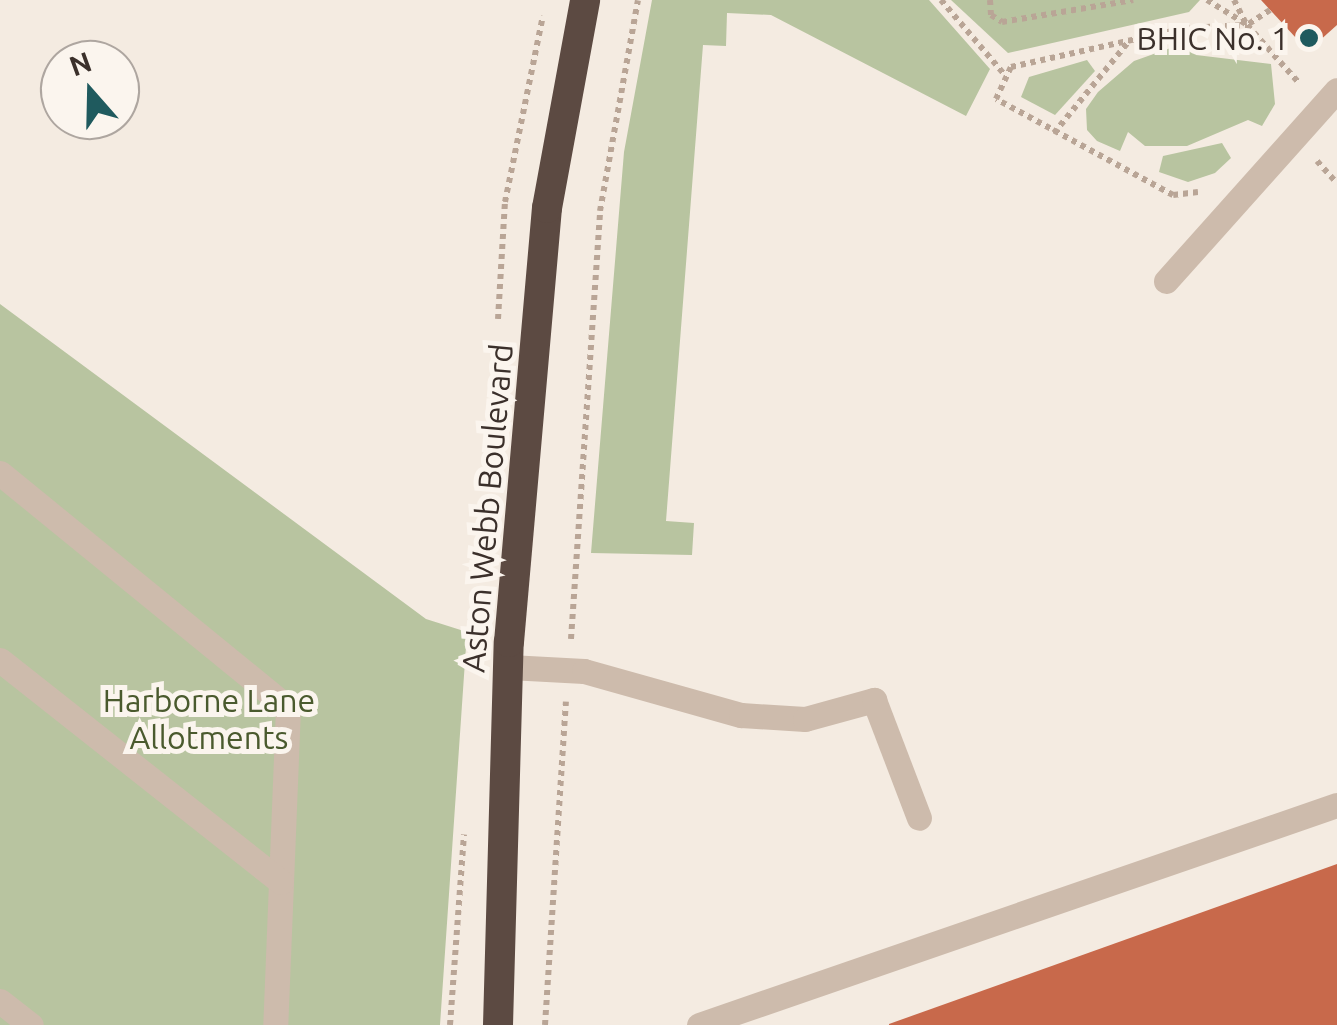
<!DOCTYPE html>
<style>
body{margin:0}
#map{position:relative;width:1337px;height:1025px;overflow:hidden;background:#f4ebe1;font-family:Ubuntu,sans-serif}
div>[style]{position:absolute}
.green>*{inset:0;background:#b8c4a0}
.building>*{inset:0;background:#c8694b}
.path>*{height:6px;margin-top:-3px;transform-origin:0;background:repeating-linear-gradient(90deg,#b9a596 0 5px,transparent 0 10px)}
.minor>*{height:25px;margin:-12.5px;padding:0 12.5px;transform-origin:12.5px;border-radius:12.5px;background:#cdbbac}
.highway>*{height:30px;margin:-15px;padding:0 15px;transform-origin:15px;border-radius:15px;background:#5c4a42}
.dots>*{width:28px;height:28px;translate:-50% -50%;box-sizing:border-box;border:5px solid #fbf5ee;border-radius:50%}
span{translate:-50% -50%;white-space:nowrap;text-align:center;line-height:1.15;-webkit-text-stroke:10px #fbf5ee;paint-order:stroke}
.poi-label{font-size:32px;color:#3b302b}
.right{translate:-100% -50%;text-align:right}
.street-label{font-size:32px;color:#3b302b}
.park-label{font-size:32px;color:#4a5a2e}
.north{position:absolute;left:40px;top:40px;width:100px;height:100px;box-sizing:border-box;background:#fbf5ee;border:2px solid #aea6a0;border-radius:50%;rotate:340deg;font-size:28px;font-weight:700;line-height:40px;text-align:center;color:#3b302b}
.north::after{content:'';display:block;margin:auto;width:35px;height:45px;background:#1f5a5e;clip-path:polygon(50% 0,100% 100%,50% 72%,0 100%)}
</style>
<div id="map">
<div class="green">
<div style="clip-path:polygon(652px 0,929px 0,990px 69px,966px 116px,771px 15px,727px 13px,726px 46px,703px 45px,666px 521px,694px 523px,692px 555px,591px 553px,624px 152px)"></div>
<div style="clip-path:polygon(951px 0,1200px 0,1189px 12px,1008px 53px)"></div>
<div style="clip-path:polygon(1193px 40px,1196px 55px,1271px 64px,1275px 104px,1262px 126px,1248px 120px,1187px 146px,1145px 146px,1128px 132px,1120px 151px,1097px 141px,1087px 130px,1086px 109px,1098px 92px,1134px 61px)"></div>
<div style="clip-path:polygon(1087px 60px,1095px 71px,1055px 115px,1021px 97px,1029px 77px)"></div>
<div style="clip-path:polygon(1222px 143px,1231px 158px,1215px 173px,1188px 182px,1159px 172px,1163px 156px)"></div>
<div style="clip-path:polygon(0 304px,426px 619px,467px 632px,440px 1025px,0 1025px)"></div>
</div>
<div class="building">
<div style="clip-path:polygon(1261px 0,1337px 0,1337px 25px,1308px 51px)"></div>
<div style="clip-path:polygon(1337px 864px,1337px 1025px,889px 1025px,889px 1024px)"></div>
</div>
<div class="path">
<div style="left:941px;top:0;width:97px;rotate:49.6deg"></div>
<div style="left:990px;top:0;width:15px;rotate:86deg"></div>
<div style="left:991px;top:15px;width:13px;rotate:32deg"></div>
<div style="left:1002px;top:22px;width:133px;rotate:-9.5deg"></div>
<div style="left:1207px;top:0;width:46px;rotate:31.6deg"></div>
<div style="left:1234px;top:0;width:27px;rotate:63deg"></div>
<div style="left:1270px;top:10px;width:27px;rotate:147deg"></div>
<div style="left:1247px;top:25px;width:78px;rotate:48.1deg"></div>
<div style="left:1054px;top:133px;width:119px;rotate:-50.8deg"></div>
<div style="left:1317px;top:161px;width:30px;rotate:48deg"></div>
<div style="left:1198px;top:192px;width:25px;rotate:173deg"></div>
<div style="left:1173px;top:195px;width:201px;rotate:-151.5deg"></div>
<div style="left:996px;top:99px;width:35px;rotate:-65deg"></div>
<div style="left:1011px;top:67px;width:178px;rotate:-12.6deg"></div>
<div style="left:1185px;top:28px;width:62px;rotate:-2.8deg"></div>
<div style="left:498px;top:319px;width:117px;rotate:-86.6deg"></div>
<div style="left:505px;top:202px;width:190px;rotate:-78.5deg"></div>
<div style="left:571px;top:639px;width:429px;rotate:-86.1deg"></div>
<div style="left:600px;top:211px;width:214px;rotate:-79.8deg"></div>
<div style="left:450px;top:1025px;width:191px;rotate:-85.8deg"></div>
<div style="left:545px;top:1025px;width:324px;rotate:-86.3deg"></div>
</div>
<div class="minor">
<div style="left:1166px;top:281px;width:256px;rotate:-48.2deg"></div>
<div style="left:0;top:473px;width:372px;rotate:39.2deg"></div>
<div style="left:288px;top:708px;width:317px;rotate:92.3deg"></div>
<div style="left:0;top:660px;width:358px;rotate:38.3deg"></div>
<div style="left:509px;top:667px;width:75px;rotate:3.1deg"></div>
<div style="left:584px;top:671px;width:163px;rotate:15.7deg"></div>
<div style="left:741px;top:715px;width:64px;rotate:3.6deg"></div>
<div style="left:805px;top:719px;width:72px;rotate:-15.4deg"></div>
<div style="left:874px;top:700px;width:126px;rotate:69.1deg"></div>
<div style="left:0;top:1001px;width:39px;rotate:38deg"></div>
<div style="left:699px;top:1025px;width:675px;rotate:-19.03deg"></div>
</div>
<div class="highway">
<div style="left:498px;top:1025px;width:383px;rotate:-88.4deg"></div>
<div style="left:509px;top:642px;width:436px;rotate:-85deg"></div>
<div style="left:547px;top:208px;width:211px;rotate:-79.6deg"></div>
</div>
<div class="dots">
<div style="left:1309px;top:38px;background:#1f5a5e"></div>
</div>
<div class="poi-label">
<span class="right" style="left:1289px;top:38px">BHIC No. 1</span>
</div>
<div class="street-label">
<span style="left:487px;top:508px;rotate:-85deg">Aston Webb Boulevard</span>
</div>
<div class="park-label">
<span style="left:209px;top:719px">Harborne Lane<br>Allotments</span>
</div>
<div class="north">N</div>
</div>
